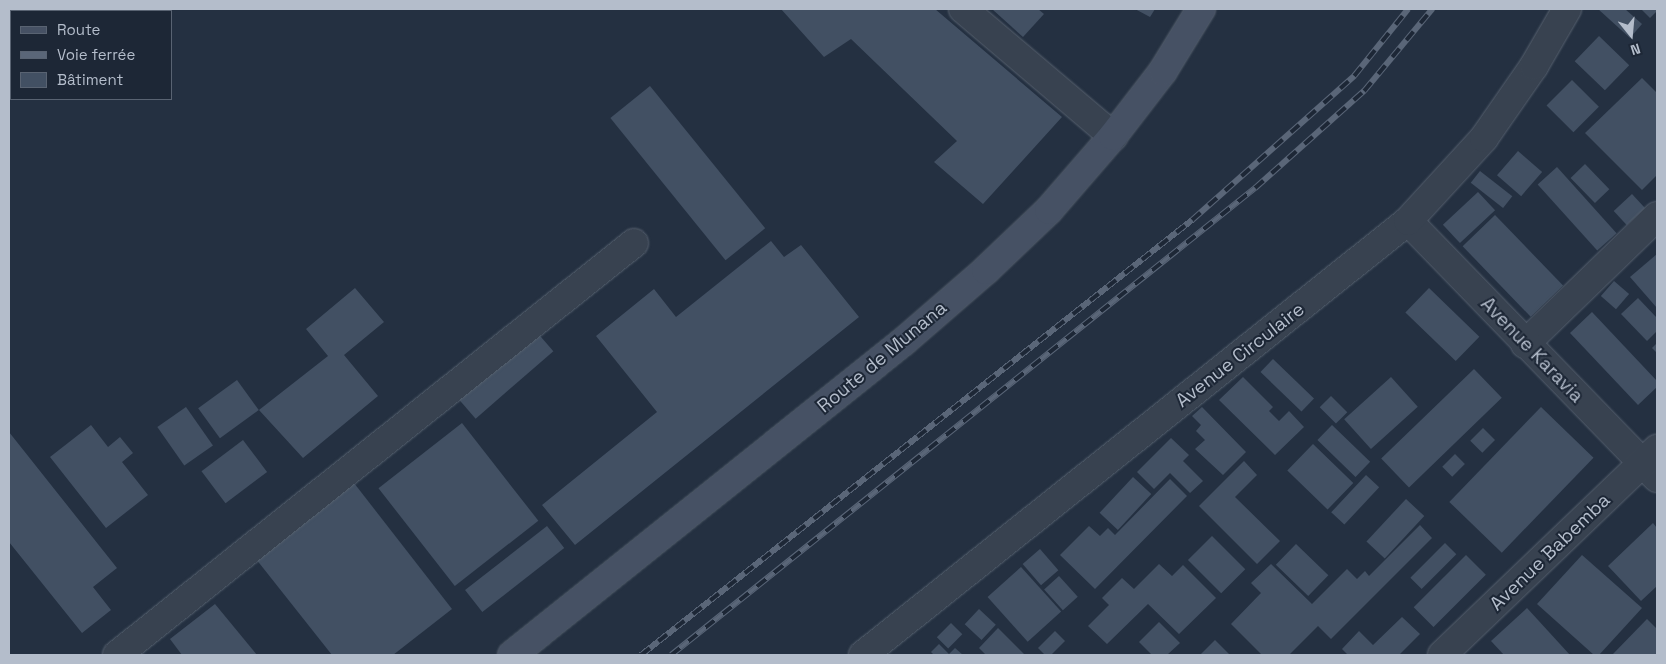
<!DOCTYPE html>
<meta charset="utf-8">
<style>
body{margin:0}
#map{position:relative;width:1666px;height:664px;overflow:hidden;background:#243041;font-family:"Space Grotesk",sans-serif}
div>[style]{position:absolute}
.building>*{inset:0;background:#425063;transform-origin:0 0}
.roads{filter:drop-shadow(0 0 1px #56606e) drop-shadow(0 0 1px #56606e)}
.minor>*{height:28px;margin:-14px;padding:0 14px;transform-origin:14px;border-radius:14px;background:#384250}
.tertiary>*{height:28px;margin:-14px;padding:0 14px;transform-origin:14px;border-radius:14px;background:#384250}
.secondary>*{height:28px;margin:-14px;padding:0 14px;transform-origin:14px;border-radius:14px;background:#465164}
.rail>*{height:5.5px;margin-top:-2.75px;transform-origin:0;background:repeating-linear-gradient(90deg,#1d2736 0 11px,#5a6678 0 22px);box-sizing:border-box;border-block:1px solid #5a6678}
span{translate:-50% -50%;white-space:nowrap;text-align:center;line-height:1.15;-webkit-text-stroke:4px #1d2736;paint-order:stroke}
.street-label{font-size:19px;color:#b4bdcb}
.frame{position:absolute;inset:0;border:10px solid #b4bdcb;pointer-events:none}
.legend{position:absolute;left:10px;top:10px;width:162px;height:90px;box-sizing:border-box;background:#1d2736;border:1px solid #596372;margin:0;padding:6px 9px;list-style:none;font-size:15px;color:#b4bdcb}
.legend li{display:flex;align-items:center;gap:10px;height:25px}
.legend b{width:25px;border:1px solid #596372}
.north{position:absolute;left:1606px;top:10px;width:50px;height:50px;-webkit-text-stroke:4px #1d2736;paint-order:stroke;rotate:163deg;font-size:14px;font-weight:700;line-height:20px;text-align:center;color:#b4bdcb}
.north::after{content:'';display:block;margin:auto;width:18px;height:22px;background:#b4bdcb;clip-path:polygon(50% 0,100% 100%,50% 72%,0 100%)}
</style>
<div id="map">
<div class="building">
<div style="clip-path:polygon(781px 9px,935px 9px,1062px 117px,983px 204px,934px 162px,957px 141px,851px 39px,824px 57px)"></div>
<div style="clip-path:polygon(992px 9px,1038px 9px,1044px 14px,1023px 37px)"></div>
<div style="clip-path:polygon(1135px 9px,1155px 9px,1150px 17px)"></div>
<div style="clip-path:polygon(1598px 9px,1625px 9px,1642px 24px,1630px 38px)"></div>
<div style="clip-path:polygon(1641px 9px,1657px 9px,1657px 11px,1650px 18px)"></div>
<div style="left:1599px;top:36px;width:42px;height:35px;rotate:44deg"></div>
<div style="clip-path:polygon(1642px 78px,1657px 93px,1657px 175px,1642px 190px,1585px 133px)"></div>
<div style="left:1572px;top:80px;width:38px;height:36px;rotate:45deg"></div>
<div style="left:650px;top:86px;width:183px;height:51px;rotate:51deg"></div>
<div style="left:1518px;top:151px;width:32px;height:32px;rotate:41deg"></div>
<div style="left:1585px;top:164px;width:35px;height:20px;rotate:46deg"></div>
<div style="left:1557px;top:167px;width:89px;height:26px;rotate:48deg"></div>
<div style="left:1480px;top:171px;width:41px;height:15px;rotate:38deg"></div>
<div style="left:1478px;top:192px;width:25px;height:48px;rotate:47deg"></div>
<div style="left:1632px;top:194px;width:19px;height:25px;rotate:47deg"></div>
<div style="left:1495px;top:215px;width:98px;height:45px;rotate:46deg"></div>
<div style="clip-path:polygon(771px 241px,784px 257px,801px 245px,859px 317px,575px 545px,542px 505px,657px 412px,596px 336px,654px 289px,676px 317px)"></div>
<div style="clip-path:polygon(1657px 254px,1657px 308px,1630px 277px)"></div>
<div style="left:1614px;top:281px;width:20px;height:20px;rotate:41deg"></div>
<div style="clip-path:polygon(355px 288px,384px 322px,344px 355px,378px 396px,303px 458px,259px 410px,328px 356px,306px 329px)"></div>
<div style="left:1429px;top:288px;width:70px;height:34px;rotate:44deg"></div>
<div style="clip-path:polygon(1638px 298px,1657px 318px,1657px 331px,1647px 341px,1621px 314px)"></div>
<div style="clip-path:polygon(1592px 312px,1657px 381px,1657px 387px,1638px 405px,1570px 333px)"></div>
<div style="left:535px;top:330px;width:28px;height:103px;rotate:49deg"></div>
<div style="clip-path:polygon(1657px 343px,1657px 353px,1652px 348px)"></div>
<div style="left:1273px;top:359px;width:57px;height:18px;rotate:44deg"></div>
<div style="left:1474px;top:369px;width:40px;height:129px;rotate:46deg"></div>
<div style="clip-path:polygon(1243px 377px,1273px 407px,1269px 411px,1279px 421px,1289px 411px,1304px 427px,1275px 455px,1219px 400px)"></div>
<div style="left:1391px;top:377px;width:40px;height:63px;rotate:48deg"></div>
<div style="left:237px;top:380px;width:37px;height:48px;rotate:54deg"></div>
<div style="left:1331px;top:396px;width:23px;height:16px;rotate:45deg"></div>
<div style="left:186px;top:407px;width:47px;height:35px;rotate:55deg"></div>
<div style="clip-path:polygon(1202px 407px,1246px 452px,1223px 475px,1195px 449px,1205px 440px,1196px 431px,1201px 425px,1192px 416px)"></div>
<div style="left:1541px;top:407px;width:73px;height:132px;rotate:44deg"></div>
<div style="left:462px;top:423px;width:124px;height:106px;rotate:52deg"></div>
<div style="clip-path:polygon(91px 425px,108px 447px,120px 437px,133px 453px,122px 462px,148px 495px,106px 528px,50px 457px)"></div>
<div style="left:1332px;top:425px;width:53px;height:21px;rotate:44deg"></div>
<div style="left:1483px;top:428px;width:17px;height:18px;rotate:45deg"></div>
<div style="clip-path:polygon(9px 432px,117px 568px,93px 587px,111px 610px,82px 633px,9px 542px)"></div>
<div style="clip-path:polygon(1171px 438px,1189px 455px,1183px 461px,1203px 481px,1190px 493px,1170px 473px,1154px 489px,1137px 472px)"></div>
<div style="left:243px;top:440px;width:40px;height:52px;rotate:53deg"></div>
<div style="left:1313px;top:444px;width:56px;height:37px;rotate:44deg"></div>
<div style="left:1455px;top:454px;width:14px;height:18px;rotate:45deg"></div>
<div style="clip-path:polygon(1244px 461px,1257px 475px,1235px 497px,1280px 541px,1257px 564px,1199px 506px)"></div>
<div style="left:1366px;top:475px;width:18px;height:51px;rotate:43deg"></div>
<div style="left:1133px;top:477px;width:25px;height:49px;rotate:43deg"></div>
<div style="clip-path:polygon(1170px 479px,1187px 496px,1095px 589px,1060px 555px,1089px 526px,1100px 536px,1108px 528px,1115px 535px)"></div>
<div style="clip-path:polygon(354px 483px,452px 609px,393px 655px,332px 655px,256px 559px)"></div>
<div style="left:1406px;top:499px;width:25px;height:58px;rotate:43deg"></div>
<div style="clip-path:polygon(1653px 523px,1657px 528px,1657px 586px,1641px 601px,1608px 566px)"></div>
<div style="clip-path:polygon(1420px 525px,1432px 538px,1331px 639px,1318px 626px,1289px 655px,1262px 655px,1231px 624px,1261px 593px,1251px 583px,1271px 564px,1312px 604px,1347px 569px,1357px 579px,1365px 571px,1369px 576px)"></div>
<div style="left:547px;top:526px;width:28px;height:104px;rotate:52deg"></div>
<div style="left:1212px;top:536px;width:47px;height:34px;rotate:45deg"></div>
<div style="left:1445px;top:543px;width:16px;height:49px;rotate:45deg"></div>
<div style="left:1296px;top:544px;width:45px;height:29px;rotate:44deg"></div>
<div style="left:1040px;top:549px;width:28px;height:23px;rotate:49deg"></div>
<div style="left:1466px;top:555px;width:28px;height:74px;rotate:45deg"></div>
<div style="clip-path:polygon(1582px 555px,1642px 608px,1599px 655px,1594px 655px,1537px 604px)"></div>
<div style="clip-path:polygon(1159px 564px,1172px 576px,1183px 565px,1216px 598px,1179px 634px,1148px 604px,1107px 644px,1088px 626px,1109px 605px,1102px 598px,1122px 578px,1134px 589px)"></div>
<div style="left:1021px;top:567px;width:60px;height:45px;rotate:48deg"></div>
<div style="left:1059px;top:576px;width:28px;height:20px;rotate:48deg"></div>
<div style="clip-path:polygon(215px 604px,257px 655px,182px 655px,170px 639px)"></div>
<div style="clip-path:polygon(1527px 608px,1570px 655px,1504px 655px,1491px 641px)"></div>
<div style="left:979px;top:609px;width:23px;height:21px;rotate:43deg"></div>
<div style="clip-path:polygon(1402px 617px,1420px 634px,1399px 655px,1348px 655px,1342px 649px,1359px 631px,1373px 645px)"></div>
<div style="clip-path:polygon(1647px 619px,1657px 629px,1657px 655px,1612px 655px)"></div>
<div style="clip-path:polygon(1159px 622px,1180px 643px,1167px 655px,1152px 655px,1139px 642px)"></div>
<div style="left:951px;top:623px;width:16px;height:20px;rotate:45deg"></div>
<div style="clip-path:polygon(998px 628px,1025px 655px,986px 655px,979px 648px)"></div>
<div style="clip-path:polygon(1055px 631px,1065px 641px,1051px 655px,1045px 655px,1038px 648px)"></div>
<div style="clip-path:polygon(1215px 640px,1230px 655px,1200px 655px)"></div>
<div style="clip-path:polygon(939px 644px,949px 654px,955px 648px,963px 655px,934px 655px,931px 652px)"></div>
</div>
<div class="roads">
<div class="minor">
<div style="left:963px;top:9px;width:197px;rotate:40.3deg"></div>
<div style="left:1525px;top:344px;width:184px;rotate:-44.1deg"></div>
<div style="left:117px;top:655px;width:661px;rotate:-38.55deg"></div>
</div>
<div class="tertiary">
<div style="left:1408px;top:221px;width:358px;rotate:45.9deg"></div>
<div style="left:863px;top:655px;width:697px;rotate:-38.53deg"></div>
<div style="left:1408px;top:221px;width:113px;rotate:-47.5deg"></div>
<div style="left:1484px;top:138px;width:88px;rotate:-55.2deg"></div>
<div style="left:1534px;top:66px;width:66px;rotate:-59.9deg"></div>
<div style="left:1442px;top:655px;width:298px;rotate:-43.8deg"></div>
</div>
<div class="secondary">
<div style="left:512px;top:655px;width:501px;rotate:-38.68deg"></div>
<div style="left:903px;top:342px;width:110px;rotate:-40.9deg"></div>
<div style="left:986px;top:270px;width:87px;rotate:-43.6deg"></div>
<div style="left:1049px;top:210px;width:98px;rotate:-49.1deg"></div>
<div style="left:1113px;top:136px;width:82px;rotate:-52.4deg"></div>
<div style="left:1163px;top:71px;width:73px;rotate:-58.5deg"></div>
</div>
</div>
<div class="rail">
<div style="left:641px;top:655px;width:702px;rotate:-38.29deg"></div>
<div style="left:1192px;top:220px;width:217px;rotate:-41.6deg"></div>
<div style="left:1354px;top:76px;width:86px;rotate:-51.1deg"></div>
<div style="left:671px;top:655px;width:748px;rotate:-38.65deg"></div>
<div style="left:1255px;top:188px;width:146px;rotate:-41.7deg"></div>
<div style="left:1364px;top:91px;width:107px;rotate:-50.3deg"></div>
</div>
<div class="street-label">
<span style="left:1532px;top:350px;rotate:46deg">Avenue Karavia</span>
<span style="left:1240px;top:355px;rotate:-38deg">Avenue Circulaire</span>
<span style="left:882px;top:357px;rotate:-40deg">Route de Munana</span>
<span style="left:1550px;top:552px;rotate:-44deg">Avenue Babemba</span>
</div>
<div class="frame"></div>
<ul class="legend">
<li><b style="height:6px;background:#465164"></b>Route</li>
<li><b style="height:6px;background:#5a6678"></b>Voie ferrée</li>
<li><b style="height:14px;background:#425063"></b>Bâtiment</li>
</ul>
<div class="north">N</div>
</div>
